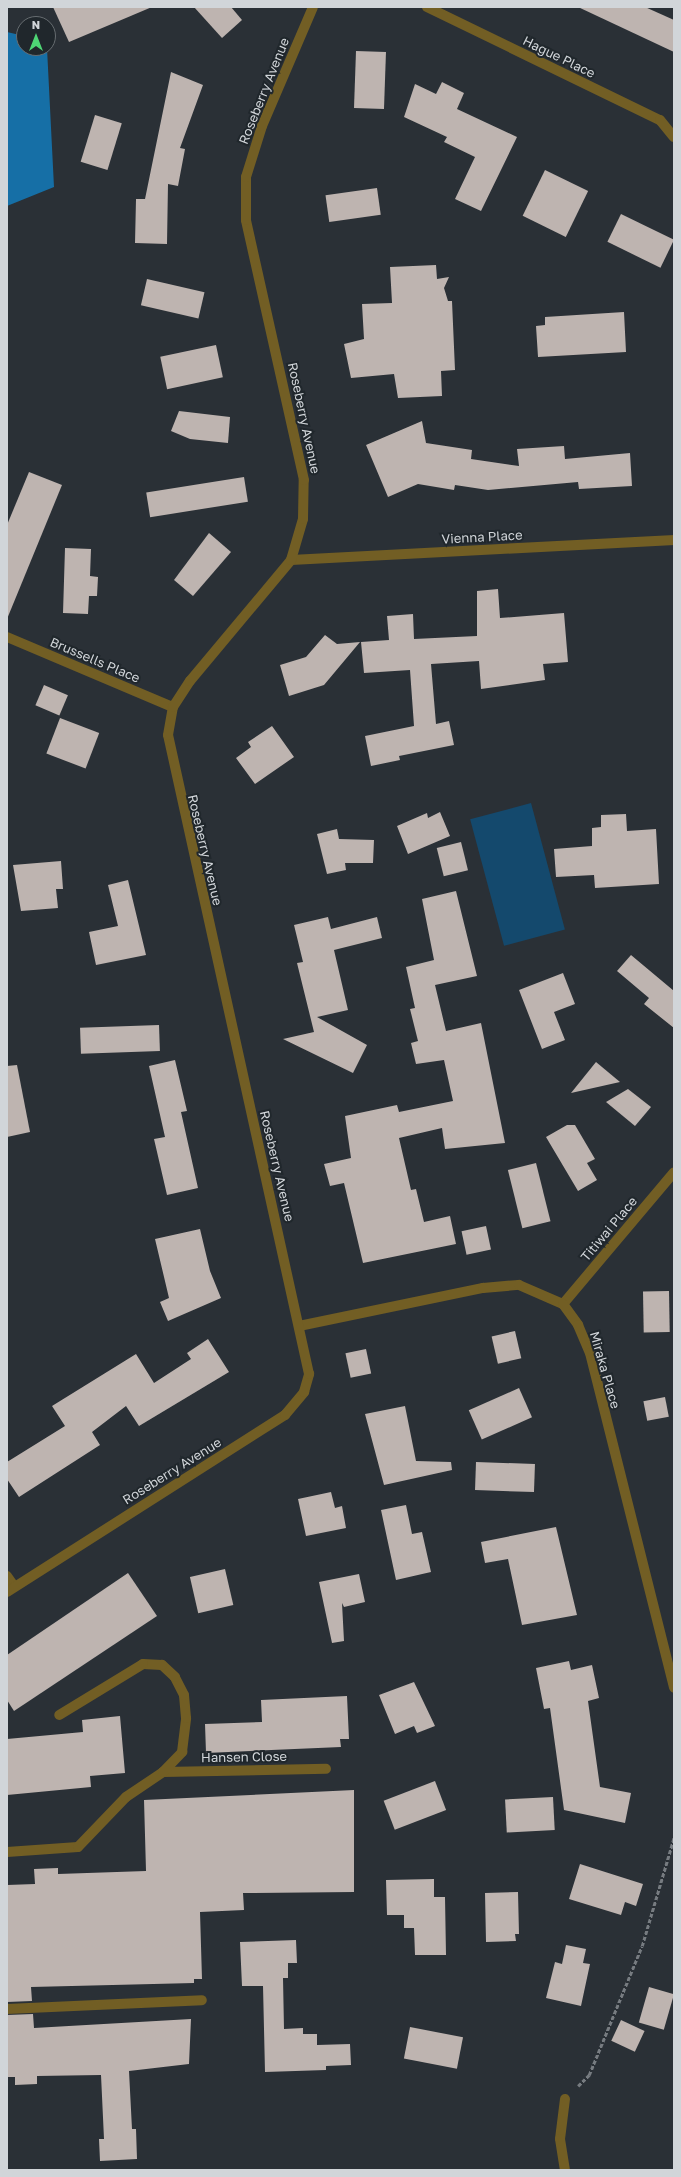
<!DOCTYPE html>
<style>
body{margin:0}
#map{position:relative;width:681px;height:2177px;overflow:hidden;background:#2a3036;font-family:"Golos Text",sans-serif}
div>[style]{position:absolute}
.green>*{inset:0;background:#14496d;transform-origin:0 0}
.forest>*{inset:0;background:#166fa6}
.building>*{inset:0;background:#beb4b0;transform-origin:0 0}
.path>*{height:2.5px;margin-top:-1.25px;transform-origin:0;background:repeating-linear-gradient(90deg,#777c81 0 4px,transparent 0 6px)}
.street>*{height:10px;margin:-5px;padding:0 5px;transform-origin:5px;border-radius:5px;background:#725e24}
span{translate:-50% -50%;white-space:nowrap;text-align:center;line-height:1.15;-webkit-text-stroke:4px #20272c;paint-order:stroke}
.street-label{font-size:13px;color:#d1d5d9}
.frame{position:absolute;inset:0;border:8px solid #d1d5d9;pointer-events:none}
.north{position:absolute;left:16px;top:16px;width:40px;height:40px;box-sizing:border-box;background:#20272c;border:1px solid #676d71;border-radius:50%;rotate:0deg;font-size:11px;font-weight:700;line-height:16px;text-align:center;color:#d1d5d9}
.north::after{content:'';display:block;margin:auto;width:14px;height:18px;background:#4ed675;clip-path:polygon(50% 0,100% 100%,50% 72%,0 100%)}
</style>
<div id="map">
<div class="green">
<div style="left:531px;top:803px;width:131px;height:63px;rotate:75deg"></div>
</div>
<div class="forest">
<div style="clip-path:polygon(7px 32px,24px 36px,24px 48px,47px 48px,54px 187px,7px 206px)"></div>
</div>
<div class="building">
<div style="clip-path:polygon(53px 7px,152px 7px,69px 42px)"></div>
<div style="clip-path:polygon(194px 7px,231px 7px,242px 20px,222px 38px)"></div>
<div style="clip-path:polygon(578px 7px,645px 7px,674px 20px,674px 52px)"></div>
<div style="left:356px;top:51px;width:30px;height:57px;rotate:2deg"></div>
<div style="clip-path:polygon(171px 72px,203px 85px,180px 148px,185px 149px,178px 186px,168px 184px,167px 244px,135px 243px,136px 199px,145px 199px)"></div>
<div style="clip-path:polygon(442px 82px,464px 93px,457px 109px,517px 137px,481px 211px,455px 199px,475px 157px,444px 142px,447px 137px,404px 117px,415px 84px,436px 94px)"></div>
<div style="left:95px;top:115px;width:28px;height:49px;rotate:17deg"></div>
<div style="left:545px;top:170px;width:48px;height:51px;rotate:26deg"></div>
<div style="left:377px;top:188px;width:27px;height:52px;rotate:82deg"></div>
<div style="left:621px;top:214px;width:59px;height:31px;rotate:26deg"></div>
<div style="clip-path:polygon(436px 265px,437px 279px,449px 277px,444px 288px,448px 301px,452px 301px,455px 370px,441px 371px,442px 396px,398px 398px,394px 374px,351px 378px,344px 344px,364px 339px,362px 304px,392px 303px,390px 267px)"></div>
<div style="left:147px;top:279px;width:59px;height:27px;rotate:13deg"></div>
<div style="clip-path:polygon(624px 312px,626px 352px,538px 357px,536px 326px,545px 325px,545px 317px)"></div>
<div style="left:216px;top:345px;width:33px;height:57px;rotate:78deg"></div>
<div style="clip-path:polygon(179px 411px,230px 417px,228px 443px,190px 439px,171px 431px)"></div>
<div style="clip-path:polygon(422px 421px,426px 443px,472px 450px,471px 459px,519px 466px,517px 449px,564px 446px,565px 459px,630px 453px,632px 486px,579px 489px,578px 482px,488px 490px,455px 485px,454px 490px,418px 484px,388px 497px,366px 445px)"></div>
<div style="clip-path:polygon(29px 472px,62px 485px,7px 619px,7px 525px)"></div>
<div style="left:244px;top:477px;width:25px;height:99px;rotate:81deg"></div>
<div style="clip-path:polygon(209px 533px,231px 552px,193px 596px,174px 580px)"></div>
<div style="clip-path:polygon(65px 548px,91px 549px,90px 576px,98px 577px,97px 596px,89px 596px,88px 614px,63px 613px)"></div>
<div style="clip-path:polygon(498px 589px,500px 618px,564px 613px,568px 662px,543px 664px,545px 680px,481px 689px,479px 661px,431px 664px,436px 724px,449px 721px,454px 745px,399px 756px,400px 760px,371px 766px,365px 736px,414px 726px,410px 670px,364px 673px,361px 642px,389px 640px,387px 616px,413px 614px,414px 639px,477px 636px,477px 591px)"></div>
<div style="clip-path:polygon(325px 635px,337px 644px,360px 642px,324px 685px,289px 696px,280px 665px,306px 657px)"></div>
<div style="left:44px;top:685px;width:26px;height:22px;rotate:23deg"></div>
<div style="left:60px;top:718px;width:42px;height:38px;rotate:21deg"></div>
<div style="clip-path:polygon(272px 726px,294px 757px,255px 784px,236px 758px,251px 747px,248px 742px)"></div>
<div style="clip-path:polygon(440px 812px,450px 836px,408px 854px,397px 826px,427px 813px,428px 818px)"></div>
<div style="clip-path:polygon(626px 814px,627px 831px,656px 829px,659px 884px,595px 888px,594px 875px,556px 877px,554px 849px,592px 846px,592px 828px,601px 827px,601px 815px)"></div>
<div style="clip-path:polygon(337px 829px,339px 839px,374px 840px,373px 863px,345px 863px,346px 870px,327px 874px,317px 834px)"></div>
<div style="left:461px;top:842px;width:29px;height:25px;rotate:76deg"></div>
<div style="clip-path:polygon(61px 861px,63px 889px,56px 889px,58px 908px,21px 911px,13px 865px)"></div>
<div style="clip-path:polygon(128px 880px,146px 955px,96px 965px,89px 932px,118px 926px,108px 885px)"></div>
<div style="clip-path:polygon(456px 891px,477px 976px,435px 985px,446px 1031px,481px 1023px,505px 1143px,445px 1149px,442px 1128px,399px 1138px,411px 1190px,416px 1189px,424px 1222px,450px 1216px,456px 1244px,363px 1263px,344px 1183px,330px 1186px,324px 1164px,351px 1158px,345px 1116px,397px 1105px,399px 1112px,453px 1101px,444px 1060px,416px 1064px,411px 1043px,418px 1041px,410px 1009px,415px 1008px,406px 967px,434px 960px,422px 899px)"></div>
<div style="clip-path:polygon(328px 917px,331px 929px,377px 917px,382px 938px,334px 950px,348px 1010px,317px 1017px,367px 1045px,353px 1073px,283px 1039px,314px 1032px,297px 963px,303px 962px,294px 925px)"></div>
<div style="clip-path:polygon(631px 955px,674px 991px,674px 1028px,644px 1004px,649px 998px,617px 971px)"></div>
<div style="clip-path:polygon(563px 973px,575px 1004px,554px 1012px,565px 1040px,542px 1049px,519px 990px)"></div>
<div style="left:159px;top:1025px;width:26px;height:79px;rotate:88deg"></div>
<div style="clip-path:polygon(175px 1060px,187px 1111px,181px 1112px,198px 1188px,167px 1195px,154px 1139px,165px 1137px,149px 1066px)"></div>
<div style="clip-path:polygon(596px 1062px,620px 1082px,571px 1093px)"></div>
<div style="clip-path:polygon(17px 1065px,30px 1132px,7px 1137px,7px 1066px)"></div>
<div style="clip-path:polygon(628px 1089px,651px 1107px,635px 1126px,606px 1102px)"></div>
<div style="clip-path:polygon(567px 1125px,575px 1125px,595px 1159px,587px 1163px,597px 1180px,578px 1191px,546px 1137px)"></div>
<div style="left:536px;top:1163px;width:60px;height:29px;rotate:76deg"></div>
<div style="left:486px;top:1226px;width:24px;height:25px;rotate:78deg"></div>
<div style="clip-path:polygon(200px 1229px,210px 1271px,221px 1298px,168px 1321px,160px 1302px,169px 1298px,155px 1239px)"></div>
<div style="left:669px;top:1291px;width:41px;height:26px;rotate:89deg"></div>
<div style="left:515px;top:1331px;width:28px;height:24px;rotate:77deg"></div>
<div style="clip-path:polygon(208px 1339px,229px 1372px,139px 1426px,126px 1406px,92px 1432px,100px 1445px,19px 1497px,7px 1479px,7px 1462px,65px 1426px,52px 1406px,136px 1354px,154px 1383px,191px 1359px,187px 1353px)"></div>
<div style="left:366px;top:1349px;width:25px;height:21px;rotate:78deg"></div>
<div style="left:519px;top:1388px;width:32px;height:55px;rotate:66deg"></div>
<div style="left:665px;top:1397px;width:20px;height:22px;rotate:79deg"></div>
<div style="clip-path:polygon(405px 1406px,416px 1461px,451px 1462px,452px 1470px,384px 1485px,365px 1414px)"></div>
<div style="left:476px;top:1462px;width:59px;height:28px;rotate:2deg"></div>
<div style="clip-path:polygon(331px 1492px,335px 1508px,342px 1506px,346px 1528px,306px 1536px,298px 1499px)"></div>
<div style="clip-path:polygon(406px 1505px,412px 1534px,422px 1532px,431px 1572px,396px 1580px,381px 1510px)"></div>
<div style="clip-path:polygon(556px 1527px,577px 1615px,522px 1625px,508px 1559px,485px 1563px,481px 1542px)"></div>
<div style="left:225px;top:1569px;width:37px;height:36px;rotate:77deg"></div>
<div style="clip-path:polygon(128px 1573px,157px 1616px,14px 1711px,7px 1700px,7px 1655px)"></div>
<div style="clip-path:polygon(359px 1574px,365px 1602px,344px 1607px,342px 1603px,344px 1641px,332px 1643px,319px 1582px)"></div>
<div style="clip-path:polygon(569px 1661px,571px 1670px,592px 1665px,599px 1698px,588px 1701px,600px 1787px,631px 1793px,625px 1823px,564px 1810px,550px 1708px,544px 1709px,536px 1668px)"></div>
<div style="clip-path:polygon(414px 1682px,435px 1726px,417px 1733px,414px 1726px,395px 1734px,379px 1695px)"></div>
<div style="clip-path:polygon(347px 1696px,349px 1739px,340px 1739px,341px 1747px,206px 1753px,205px 1724px,262px 1722px,261px 1700px)"></div>
<div style="clip-path:polygon(120px 1716px,125px 1773px,90px 1776px,91px 1787px,7px 1795px,7px 1739px,83px 1732px,82px 1720px)"></div>
<div style="left:435px;top:1781px;width:31px;height:55px;rotate:69deg"></div>
<div style="clip-path:polygon(354px 1790px,354px 1892px,243px 1893px,244px 1910px,200px 1912px,202px 1979px,194px 1979px,194px 1983px,31px 1987px,32px 2001px,7px 2002px,7px 1885px,35px 1884px,34px 1869px,58px 1868px,58px 1874px,146px 1871px,144px 1800px)"></div>
<div style="left:553px;top:1797px;width:33px;height:48px;rotate:87deg"></div>
<div style="clip-path:polygon(580px 1864px,643px 1884px,636px 1906px,625px 1902px,621px 1915px,569px 1899px)"></div>
<div style="clip-path:polygon(434px 1879px,434px 1897px,445px 1897px,446px 1955px,415px 1955px,414px 1928px,404px 1928px,404px 1915px,387px 1915px,386px 1880px)"></div>
<div style="clip-path:polygon(518px 1892px,519px 1934px,515px 1934px,516px 1941px,486px 1942px,485px 1893px)"></div>
<div style="clip-path:polygon(296px 1940px,297px 1963px,288px 1963px,288px 1978px,283px 1978px,284px 2029px,303px 2028px,303px 2034px,317px 2034px,317px 2045px,350px 2044px,351px 2065px,326px 2066px,326px 2070px,265px 2072px,263px 1986px,242px 1986px,240px 1942px)"></div>
<div style="clip-path:polygon(566px 1945px,586px 1949px,583px 1963px,590px 1964px,581px 2006px,546px 1998px,555px 1962px,562px 1964px)"></div>
<div style="left:649px;top:1987px;width:26px;height:37px;rotate:16deg"></div>
<div style="clip-path:polygon(33px 2014px,34px 2028px,191px 2019px,189px 2064px,129px 2071px,132px 2129px,136px 2129px,137px 2159px,100px 2161px,99px 2139px,104px 2139px,101px 2075px,37px 2076px,37px 2084px,15px 2085px,15px 2077px,7px 2077px,7px 2015px)"></div>
<div style="left:621px;top:2020px;width:26px;height:23px;rotate:25deg"></div>
<div style="left:410px;top:2027px;width:54px;height:32px;rotate:11deg"></div>
</div>
<div class="path">
<div style="left:578px;top:2086px;width:16px;rotate:-45deg"></div>
<div style="left:589px;top:2075px;width:139px;rotate:-67.7deg"></div>
<div style="left:642px;top:1946px;width:114px;rotate:-73.6deg"></div>
</div>
<div class="street">
<div style="left:427px;top:7px;width:259px;rotate:25.9deg"></div>
<div style="left:660px;top:120px;width:22px;rotate:51deg"></div>
<div style="left:291px;top:560px;width:384px;rotate:-3deg"></div>
<div style="left:7px;top:637px;width:180px;rotate:22.9deg"></div>
<div style="left:563px;top:1304px;width:172px;rotate:-49.9deg"></div>
<div style="left:299px;top:1326px;width:188px;rotate:-11.7deg"></div>
<div style="left:483px;top:1288px;width:36px;rotate:-5deg"></div>
<div style="left:519px;top:1285px;width:48px;rotate:23.4deg"></div>
<div style="left:563px;top:1304px;width:26px;rotate:54deg"></div>
<div style="left:578px;top:1325px;width:30px;rotate:67deg"></div>
<div style="left:590px;top:1353px;width:345px;rotate:75.9deg"></div>
<div style="left:7px;top:1576px;width:12px;rotate:55deg"></div>
<div style="left:7px;top:1592px;width:330px;rotate:-32.5deg"></div>
<div style="left:285px;top:1415px;width:30px;rotate:-50deg"></div>
<div style="left:304px;top:1392px;width:19px;rotate:-74deg"></div>
<div style="left:309px;top:1374px;width:654px;rotate:-102.44deg"></div>
<div style="left:168px;top:735px;width:28px;rotate:-80deg"></div>
<div style="left:173px;top:707px;width:31px;rotate:-57deg"></div>
<div style="left:190px;top:681px;width:158px;rotate:-50.1deg"></div>
<div style="left:291px;top:560px;width:43px;rotate:-73.7deg"></div>
<div style="left:303px;top:519px;width:39px;rotate:-89deg"></div>
<div style="left:304px;top:480px;width:266px;rotate:-102.6deg"></div>
<div style="left:246px;top:220px;width:43px;rotate:-90deg"></div>
<div style="left:246px;top:177px;width:53px;rotate:-72.6deg"></div>
<div style="left:262px;top:126px;width:129px;rotate:-66.8deg"></div>
<div style="left:163px;top:1772px;width:163px;rotate:-1.1deg"></div>
<div style="left:7px;top:1852px;width:71px;rotate:-4deg"></div>
<div style="left:78px;top:1847px;width:69px;rotate:-46.2deg"></div>
<div style="left:126px;top:1797px;width:45px;rotate:-34deg"></div>
<div style="left:163px;top:1772px;width:28px;rotate:-46deg"></div>
<div style="left:182px;top:1752px;width:34px;rotate:-83deg"></div>
<div style="left:186px;top:1718px;width:23px;rotate:-95deg"></div>
<div style="left:184px;top:1695px;width:20px;rotate:-117deg"></div>
<div style="left:175px;top:1677px;width:18px;rotate:-137deg"></div>
<div style="left:162px;top:1665px;width:19px;rotate:-177deg"></div>
<div style="left:143px;top:1664px;width:98px;rotate:148.7deg"></div>
<div style="left:7px;top:2009px;width:195px;rotate:-2.6deg"></div>
<div style="left:565px;top:2099px;width:40px;rotate:97.1deg"></div>
<div style="left:560px;top:2139px;width:31px;rotate:81deg"></div>
</div>
<div class="street-label">
<span style="left:559px;top:57px;rotate:26deg">Hague Place</span>
<span style="left:264px;top:91px;rotate:-68deg">Roseberry Avenue</span>
<span style="left:304px;top:418px;rotate:78deg">Roseberry Avenue</span>
<span style="left:482px;top:537px;rotate:-3deg">Vienna Place</span>
<span style="left:95px;top:660px;rotate:23deg">Brussells Place</span>
<span style="left:205px;top:850px;rotate:77deg">Roseberry Avenue</span>
<span style="left:277px;top:1166px;rotate:77deg">Roseberry Avenue</span>
<span style="left:609px;top:1229px;rotate:-50deg">Titiwai Place</span>
<span style="left:605px;top:1370px;rotate:74deg">Miraka Place</span>
<span style="left:172px;top:1471px;rotate:-32deg">Roseberry Avenue</span>
<span style="left:244px;top:1757px;rotate:-1deg">Hansen Close</span>
</div>
<div class="frame"></div>
<div class="north">N</div>
</div>
